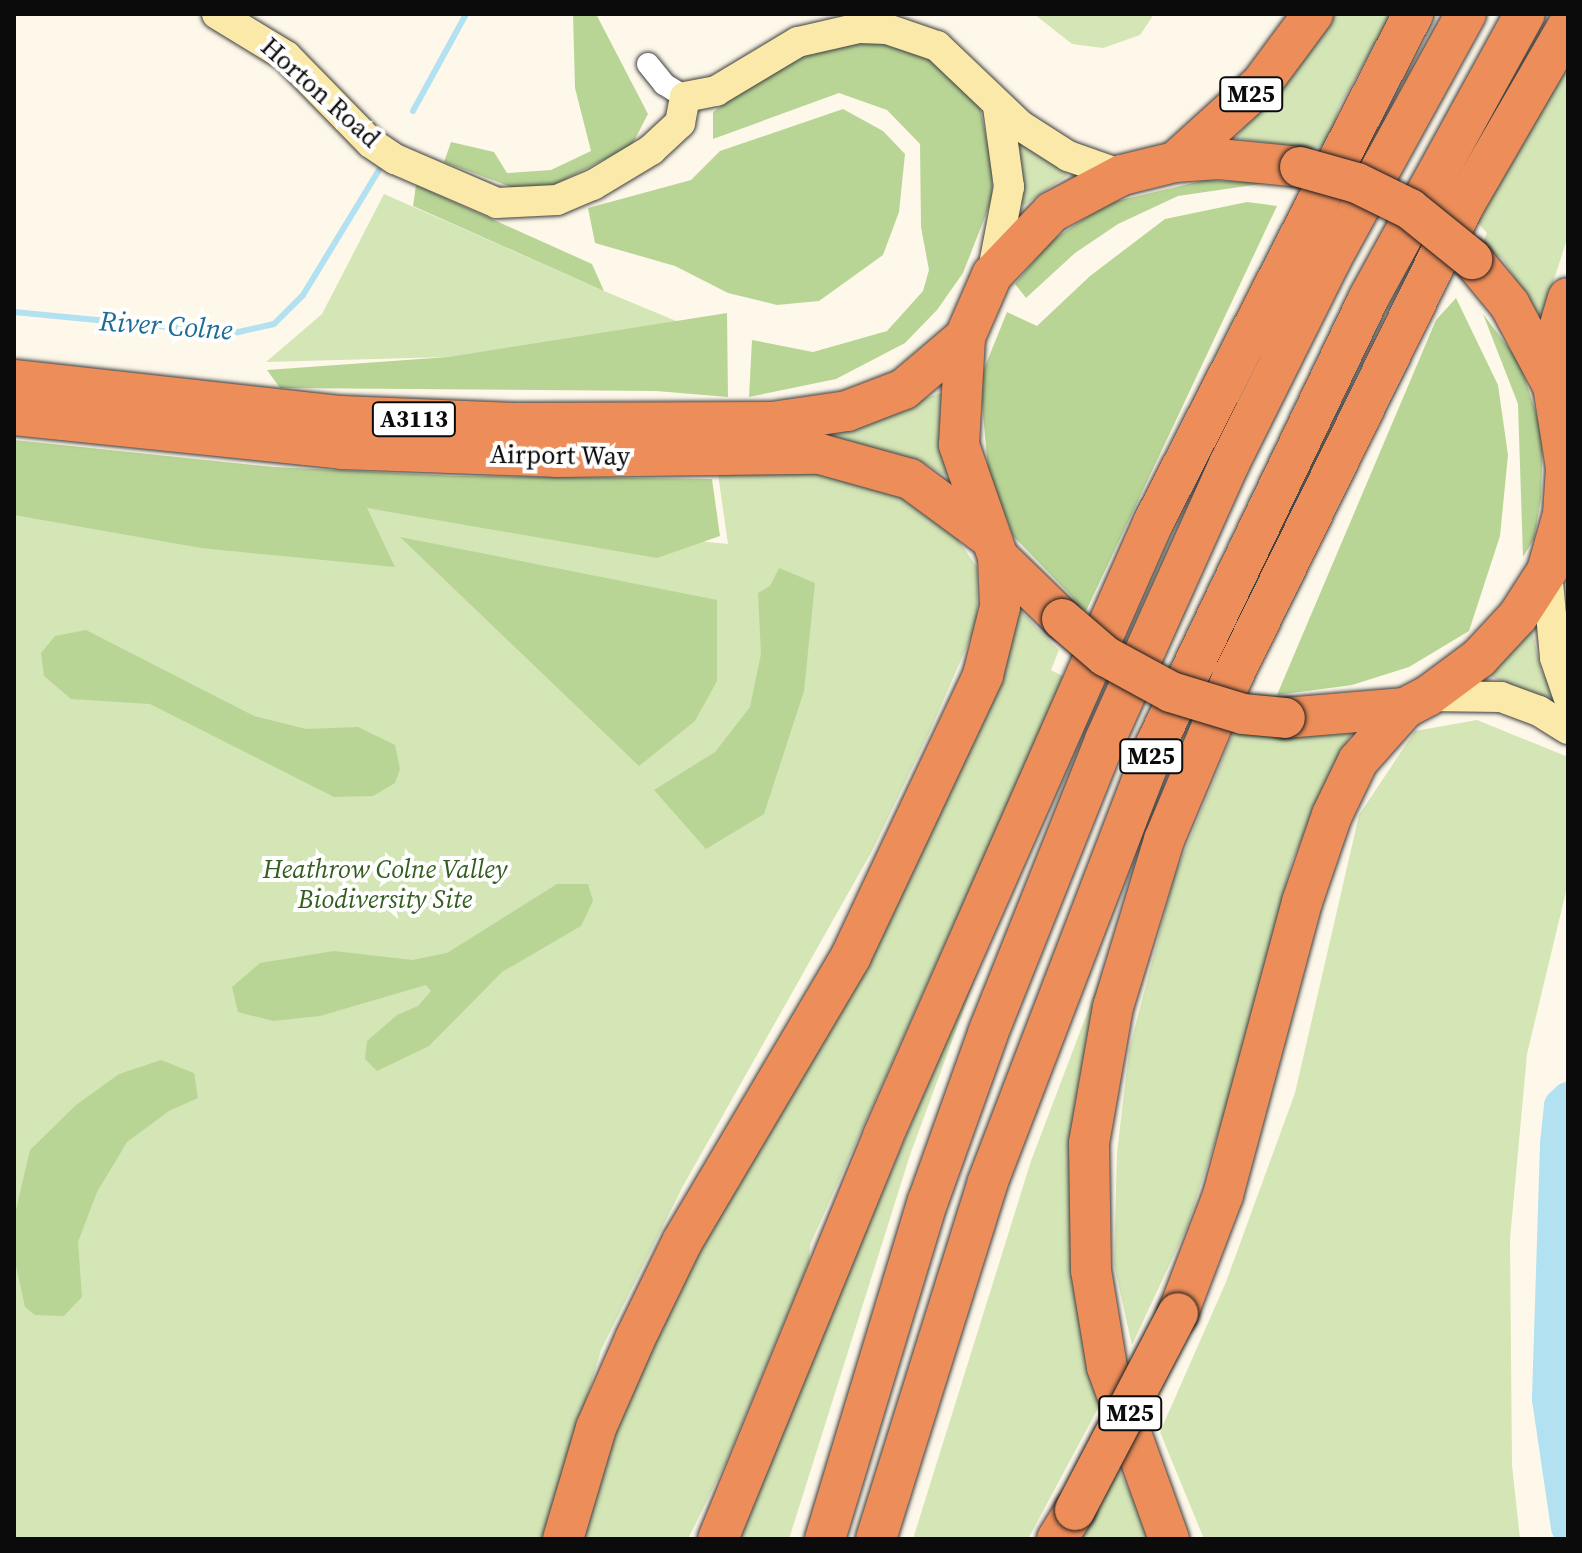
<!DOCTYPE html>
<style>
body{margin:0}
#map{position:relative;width:1582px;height:1553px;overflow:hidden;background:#fef8ea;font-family:"Source Serif 4",serif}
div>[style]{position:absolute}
.green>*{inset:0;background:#d4e5b6}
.forest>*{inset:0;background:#b9d596}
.stream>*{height:6px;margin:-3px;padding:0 3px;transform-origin:3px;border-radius:3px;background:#b2e1f2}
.river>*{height:34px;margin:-17px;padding:0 17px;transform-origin:17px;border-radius:17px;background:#b2e1f2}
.roads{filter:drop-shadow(0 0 2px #3e3e3e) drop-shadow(0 0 2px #3e3e3e)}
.street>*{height:22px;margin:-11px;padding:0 11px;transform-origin:11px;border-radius:11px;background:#fff}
.secondary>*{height:30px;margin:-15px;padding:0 15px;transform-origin:15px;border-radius:15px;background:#fae9a8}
.highway>*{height:40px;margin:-20px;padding:0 20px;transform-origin:20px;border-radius:20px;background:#ec8d5a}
.bridges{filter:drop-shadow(0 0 2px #1c1c1c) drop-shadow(0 0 2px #1c1c1c)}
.highway-bridge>*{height:40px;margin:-20px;padding:0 20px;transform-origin:20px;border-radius:20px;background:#ec8d5a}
span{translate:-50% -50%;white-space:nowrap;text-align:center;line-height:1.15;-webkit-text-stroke:8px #fff;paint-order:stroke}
.shield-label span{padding:2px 6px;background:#fff;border:2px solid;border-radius:6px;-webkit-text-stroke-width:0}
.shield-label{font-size:24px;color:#0b0b0b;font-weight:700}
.street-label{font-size:26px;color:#0b0b0b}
.park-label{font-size:26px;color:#335e20;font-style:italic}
.water-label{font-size:28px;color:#1d6c94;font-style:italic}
.frame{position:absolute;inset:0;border:16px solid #0b0b0b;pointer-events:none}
</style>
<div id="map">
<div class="green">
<div style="clip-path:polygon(1034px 14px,1154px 14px,1140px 35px,1103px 48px,1072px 44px)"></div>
<div style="clip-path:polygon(1331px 14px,1392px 14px,1339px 107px,1329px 144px,1311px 149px,1235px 138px,1305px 57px)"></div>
<div style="clip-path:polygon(1568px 66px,1568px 236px,1541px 320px,1502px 258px,1481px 247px,1487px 233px,1474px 219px)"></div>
<div style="clip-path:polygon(1013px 131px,1068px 175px,1023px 206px,1019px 200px)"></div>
<div style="clip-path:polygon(384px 194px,604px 291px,681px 323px,448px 357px,266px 362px,322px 314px)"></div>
<div style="clip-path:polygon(944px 392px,951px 473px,946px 476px,926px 464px,817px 432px)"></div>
<div style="clip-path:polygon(14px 462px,366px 508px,728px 544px,718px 474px,863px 472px,942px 517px,977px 567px,977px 623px,930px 731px,872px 851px,683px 1186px,601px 1350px,545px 1539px,14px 1539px)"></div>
<div style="clip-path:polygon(1016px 606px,1059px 650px,1051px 670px,1070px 680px,1025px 765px,810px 1245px,809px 1262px,726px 1462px,688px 1539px,576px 1539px,628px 1383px)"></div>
<div style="clip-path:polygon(1532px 630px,1541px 670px,1561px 707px,1490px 676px)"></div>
<div style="clip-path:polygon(1477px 720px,1568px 757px,1568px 883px,1527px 1054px,1510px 1239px,1512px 1465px,1520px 1539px,1204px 1539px,1160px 1432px,1226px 1282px,1295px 1093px,1359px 815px,1415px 731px)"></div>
<div style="clip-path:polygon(1355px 725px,1292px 861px,1250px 1035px,1187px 1227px,1132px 1345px,1114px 1265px,1117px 1153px,1129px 1050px,1174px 877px,1234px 731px)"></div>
<div style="clip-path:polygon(1116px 937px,1079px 1080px,1073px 1183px,1104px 1397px,1028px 1539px,913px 1539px,1031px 1161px)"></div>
<div style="clip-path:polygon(989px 941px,910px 1155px,789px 1539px,735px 1539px)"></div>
<div style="clip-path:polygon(1119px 1470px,1153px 1539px,1080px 1539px)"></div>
</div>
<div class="forest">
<div style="clip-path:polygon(573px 14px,596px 14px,648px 114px,632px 145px,554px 185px,514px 188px,444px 162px,451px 142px,494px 152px,507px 173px,551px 170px,591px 151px,575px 88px)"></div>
<div style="clip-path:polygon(860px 38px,916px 47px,980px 107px,992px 167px,992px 199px,963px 273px,937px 310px,905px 343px,836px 379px,749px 397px,752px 340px,813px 352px,887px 331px,923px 291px,929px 270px,921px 227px,920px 144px,887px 110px,839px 93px,713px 139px,713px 112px,779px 63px)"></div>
<div style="clip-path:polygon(843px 109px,883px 131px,905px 154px,899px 212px,883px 255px,819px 301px,777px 305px,728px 293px,675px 266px,595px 243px,588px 208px,691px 180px,720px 151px)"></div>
<div style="clip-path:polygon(1206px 180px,1267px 183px,1178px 196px,1118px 224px,1075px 253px,1026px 298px,1015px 284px,1051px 241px,1108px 203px)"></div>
<div style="clip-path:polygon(416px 185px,592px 264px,604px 291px,413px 206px)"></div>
<div style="clip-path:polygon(1247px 202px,1277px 206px,1086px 611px,1013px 536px,988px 470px,980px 379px,1007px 312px,1037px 326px,1090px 276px,1165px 219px)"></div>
<div style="clip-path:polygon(1456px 298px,1498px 385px,1508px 455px,1500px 536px,1469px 631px,1409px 667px,1352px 685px,1277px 695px,1436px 320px)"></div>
<div style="clip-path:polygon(727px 313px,728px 397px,656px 391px,280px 388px,267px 370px,448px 357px)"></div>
<div style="clip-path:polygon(1483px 314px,1520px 363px,1543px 435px,1541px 499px,1534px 539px,1523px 557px,1518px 404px)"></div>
<div style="clip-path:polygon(14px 440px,274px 467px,457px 476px,712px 479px,720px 536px,657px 558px,367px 508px,395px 567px,201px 548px,14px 515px)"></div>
<div style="clip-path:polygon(400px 537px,717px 600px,717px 681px,695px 721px,639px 766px)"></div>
<div style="clip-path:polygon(779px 568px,815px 583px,804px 691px,764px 814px,706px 849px,654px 790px,715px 752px,750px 707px,761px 654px,758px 593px,770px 586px)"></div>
<div style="clip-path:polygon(86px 630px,254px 716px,306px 729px,358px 727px,395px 745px,400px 769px,395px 783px,373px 796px,334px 797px,150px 704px,71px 699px,44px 676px,41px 653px,55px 636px)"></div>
<div style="clip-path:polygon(557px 884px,588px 884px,593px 901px,581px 926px,502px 972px,429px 1046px,377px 1071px,365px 1059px,367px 1041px,397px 1015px,418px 1006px,431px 991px,426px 985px,320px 1016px,273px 1021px,238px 1012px,232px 987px,260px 963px,334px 951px,412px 960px,447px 953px)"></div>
<div style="clip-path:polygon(161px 1060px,194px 1073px,198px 1098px,169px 1111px,127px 1142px,97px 1192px,78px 1242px,82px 1297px,64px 1316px,35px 1315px,25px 1307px,16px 1266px,16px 1210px,30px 1150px,76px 1105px,119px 1074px)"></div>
</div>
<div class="stream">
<div style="left:413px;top:111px;width:111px;rotate:-61.3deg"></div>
<div style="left:14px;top:312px;width:221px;rotate:5.5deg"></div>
<div style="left:234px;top:333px;width:41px;rotate:-12.7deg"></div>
<div style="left:274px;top:324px;width:41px;rotate:-45deg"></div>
<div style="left:303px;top:295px;width:146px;rotate:-58.7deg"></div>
</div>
<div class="river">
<div style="left:1568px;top:1099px;width:10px;rotate:135deg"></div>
<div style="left:1561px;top:1106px;width:38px;rotate:96deg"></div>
<div style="left:1557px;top:1144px;width:255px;rotate:91.8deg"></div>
<div style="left:1549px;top:1399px;width:130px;rotate:81.6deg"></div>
</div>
<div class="roads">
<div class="street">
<div style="left:648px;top:64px;width:26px;rotate:51deg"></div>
<div style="left:664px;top:84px;width:25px;rotate:32deg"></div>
</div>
<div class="secondary">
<div style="left:217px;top:14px;width:81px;rotate:31.3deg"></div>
<div style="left:286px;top:56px;width:122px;rotate:45.7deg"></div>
<div style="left:371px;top:143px;width:29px;rotate:34deg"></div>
<div style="left:395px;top:159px;width:111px;rotate:23.3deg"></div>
<div style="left:497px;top:203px;width:60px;rotate:-2.9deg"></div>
<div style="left:557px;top:200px;width:39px;rotate:-23deg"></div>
<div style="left:593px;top:185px;width:68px;rotate:-31.1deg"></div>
<div style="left:651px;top:150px;width:40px;rotate:-43deg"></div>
<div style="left:680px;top:123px;width:26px;rotate:-79deg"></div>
<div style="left:685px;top:97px;width:32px;rotate:-11deg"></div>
<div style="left:716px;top:91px;width:96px;rotate:-30.9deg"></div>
<div style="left:798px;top:42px;width:63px;rotate:-12.9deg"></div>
<div style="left:859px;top:28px;width:28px;rotate:2deg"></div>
<div style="left:887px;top:29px;width:53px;rotate:18.8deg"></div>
<div style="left:937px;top:46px;width:116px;rotate:43.6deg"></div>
<div style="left:1021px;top:126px;width:56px;rotate:32.6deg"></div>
<div style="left:1068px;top:156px;width:57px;rotate:19.4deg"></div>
<div style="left:992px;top:275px;width:90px;rotate:-79.1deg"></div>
<div style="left:1009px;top:187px;width:81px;rotate:-97.8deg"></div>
<div style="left:1547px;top:571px;width:87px;rotate:84.7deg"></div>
<div style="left:1555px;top:658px;width:40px;rotate:71.1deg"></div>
<div style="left:1428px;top:696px;width:73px;rotate:0.8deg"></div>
<div style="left:1501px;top:697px;width:40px;rotate:20.2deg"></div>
<div style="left:1539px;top:711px;width:34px;rotate:32deg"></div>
</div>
<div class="highway">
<div style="left:1175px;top:162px;width:116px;rotate:-42.2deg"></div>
<div style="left:1261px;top:84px;width:87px;rotate:-53.4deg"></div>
<div style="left:1547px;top:368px;width:73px;rotate:-73.3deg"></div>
<div style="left:14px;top:380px;width:329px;rotate:6.3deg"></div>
<div style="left:341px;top:416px;width:173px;rotate:2.3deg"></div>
<div style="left:514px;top:423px;width:258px;rotate:-0.2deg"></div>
<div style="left:772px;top:422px;width:76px;rotate:-8.3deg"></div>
<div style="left:847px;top:411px;width:61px;rotate:-21.1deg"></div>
<div style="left:904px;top:389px;width:80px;rotate:-40.4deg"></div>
<div style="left:14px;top:415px;width:330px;rotate:5.9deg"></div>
<div style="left:342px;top:449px;width:214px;rotate:2.1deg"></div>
<div style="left:556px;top:457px;width:264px;rotate:-0.7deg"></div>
<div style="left:820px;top:454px;width:93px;rotate:15.5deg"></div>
<div style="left:910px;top:479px;width:98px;rotate:36.3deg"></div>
<div style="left:1062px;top:619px;width:89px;rotate:-135.9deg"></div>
<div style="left:998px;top:557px;width:119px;rotate:-109.2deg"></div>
<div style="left:959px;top:445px;width:108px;rotate:-86.8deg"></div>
<div style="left:965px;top:337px;width:68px;rotate:-66.5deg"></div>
<div style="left:992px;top:275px;width:87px;rotate:-46.4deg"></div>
<div style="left:1052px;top:212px;width:79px;rotate:-27.9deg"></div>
<div style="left:1122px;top:175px;width:55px;rotate:-13.8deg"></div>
<div style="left:1175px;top:162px;width:44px;rotate:-3.9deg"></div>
<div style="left:1219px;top:159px;width:81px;rotate:5.6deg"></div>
<div style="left:1285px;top:718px;width:120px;rotate:-4.8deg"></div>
<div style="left:1405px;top:708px;width:26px;rotate:-28deg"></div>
<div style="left:1428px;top:696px;width:64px;rotate:-36.7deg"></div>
<div style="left:1479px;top:658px;width:57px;rotate:-47.1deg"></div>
<div style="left:1518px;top:616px;width:54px;rotate:-57.2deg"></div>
<div style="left:1547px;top:571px;width:59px;rotate:-74.3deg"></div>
<div style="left:1563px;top:514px;width:46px;rotate:-86.3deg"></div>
<div style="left:1566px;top:468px;width:83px;rotate:-99deg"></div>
<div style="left:1553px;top:386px;width:92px;rotate:-118deg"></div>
<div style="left:1510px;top:305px;width:60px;rotate:-129.6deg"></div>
<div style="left:1178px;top:1313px;width:126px;rotate:-69.1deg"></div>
<div style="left:1223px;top:1195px;width:303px;rotate:-74.9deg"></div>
<div style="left:1302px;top:902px;width:92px;rotate:-71deg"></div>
<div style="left:1332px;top:815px;width:60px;rotate:-64.3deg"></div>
<div style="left:1358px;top:761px;width:71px;rotate:-48.4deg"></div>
<div style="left:563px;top:1539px;width:116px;rotate:-73.4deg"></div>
<div style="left:596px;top:1428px;width:97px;rotate:-66.3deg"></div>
<div style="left:635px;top:1339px;width:108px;rotate:-64.1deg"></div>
<div style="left:682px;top:1242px;width:332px;rotate:-59.4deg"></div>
<div style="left:851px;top:956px;width:310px;rotate:-64.8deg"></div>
<div style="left:983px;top:675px;width:70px;rotate:-76deg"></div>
<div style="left:1000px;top:607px;width:50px;rotate:-92.3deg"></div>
<div style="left:718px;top:1539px;width:435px;rotate:-67.7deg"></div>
<div style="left:883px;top:1136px;width:670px;rotate:-66.23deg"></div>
<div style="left:1153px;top:523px;width:572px;rotate:-62.94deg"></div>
<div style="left:825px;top:1539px;width:353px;rotate:-73.1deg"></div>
<div style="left:928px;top:1201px;width:178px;rotate:-70.3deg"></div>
<div style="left:988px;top:1033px;width:315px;rotate:-68.2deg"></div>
<div style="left:1105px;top:740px;width:303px;rotate:-65.8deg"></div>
<div style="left:1229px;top:464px;width:227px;rotate:-63.5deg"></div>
<div style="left:1330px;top:261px;width:282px;rotate:-61.2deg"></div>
<div style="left:876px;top:1539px;width:372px;rotate:-72.6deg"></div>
<div style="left:987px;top:1184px;width:469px;rotate:-69deg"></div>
<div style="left:1155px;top:746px;width:495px;rotate:-64.5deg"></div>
<div style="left:1368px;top:299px;width:325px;rotate:-61.2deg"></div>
<div style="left:1057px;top:1539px;width:34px;rotate:-58deg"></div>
<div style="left:1169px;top:1539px;width:183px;rotate:-109.8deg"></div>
<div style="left:1107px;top:1367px;width:98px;rotate:-99.4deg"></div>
<div style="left:1091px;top:1270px;width:127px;rotate:-90.9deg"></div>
<div style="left:1089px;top:1143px;width:138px;rotate:-80deg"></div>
<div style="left:1113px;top:1007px;width:175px;rotate:-73deg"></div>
<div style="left:1164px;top:840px;width:176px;rotate:-67.2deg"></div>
<div style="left:1232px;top:678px;width:525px;rotate:-63.87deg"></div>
<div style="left:1463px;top:207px;width:209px;rotate:-59.9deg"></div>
</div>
</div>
<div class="bridges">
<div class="highway-bridge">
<div style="left:1300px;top:167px;width:59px;rotate:15.7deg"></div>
<div style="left:1357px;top:183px;width:59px;rotate:26.1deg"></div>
<div style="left:1410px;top:209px;width:80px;rotate:38.9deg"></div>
<div style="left:1062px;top:619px;width:57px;rotate:40.7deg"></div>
<div style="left:1105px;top:656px;width:75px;rotate:28.6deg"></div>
<div style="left:1171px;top:692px;width:75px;rotate:17deg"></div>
<div style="left:1243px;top:714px;width:42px;rotate:5.4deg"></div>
<div style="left:1075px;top:1510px;width:222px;rotate:-62.4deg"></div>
</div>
</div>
<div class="shield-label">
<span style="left:1251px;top:94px">M25</span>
<span style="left:414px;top:419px">A3113</span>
<span style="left:1151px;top:756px">M25</span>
<span style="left:1130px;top:1413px">M25</span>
</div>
<div class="street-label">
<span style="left:320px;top:93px;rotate:42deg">Horton Road</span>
<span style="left:560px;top:456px;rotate:1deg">Airport Way</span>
</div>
<div class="park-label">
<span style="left:385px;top:885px">Heathrow Colne Valley<br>Biodiversity Site</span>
</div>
<div class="water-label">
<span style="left:166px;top:325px;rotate:4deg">River Colne</span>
</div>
<div class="frame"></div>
</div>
